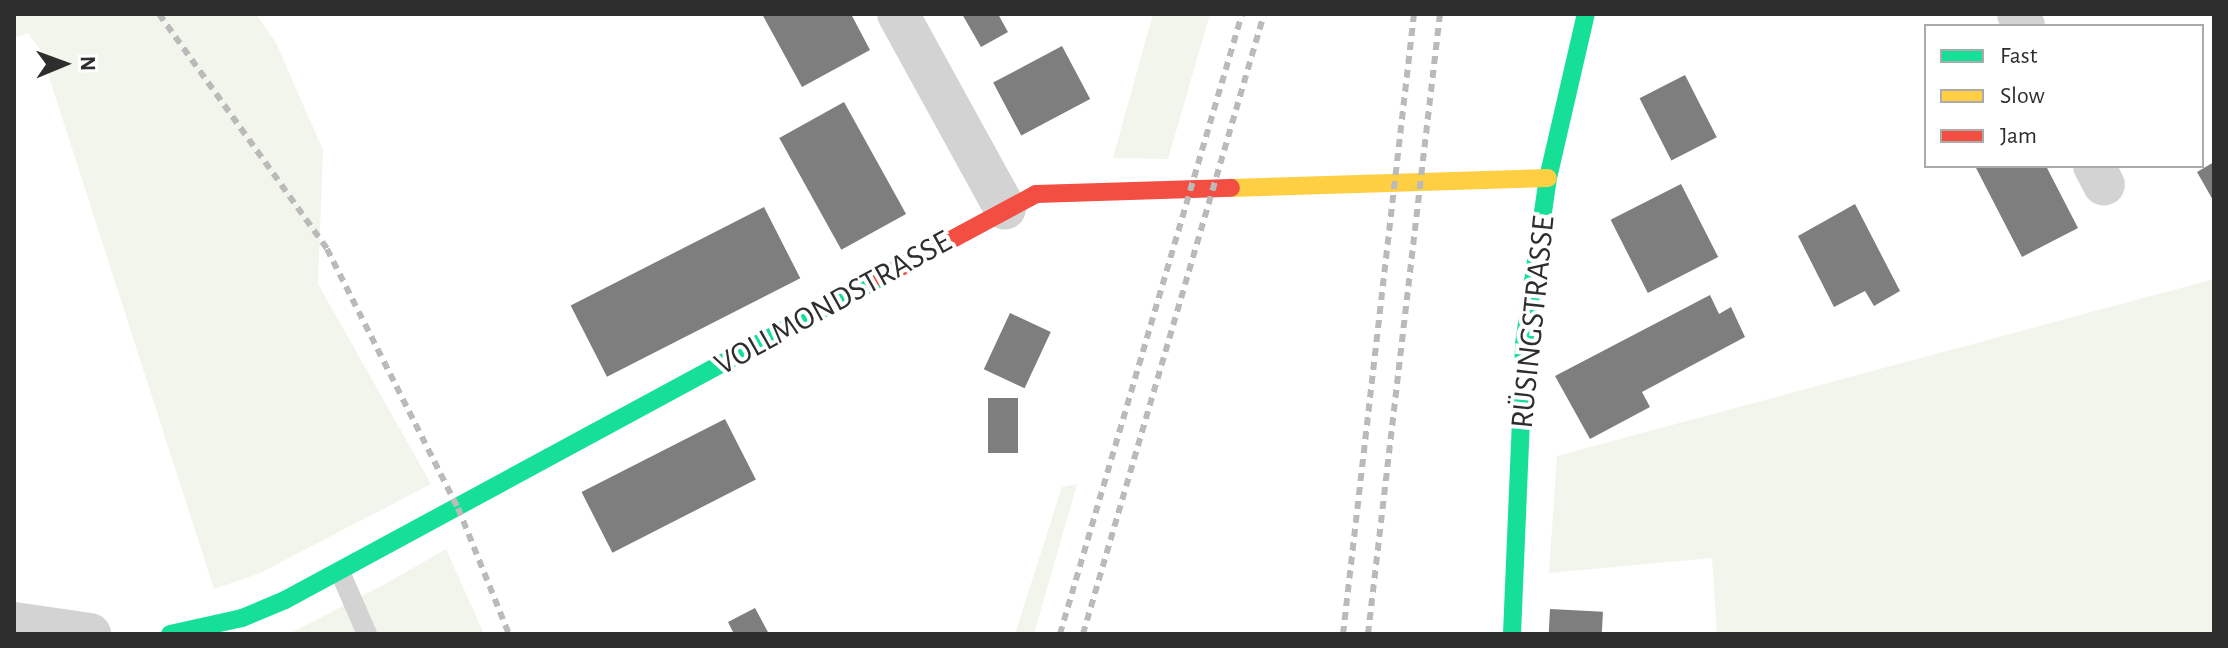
<!DOCTYPE html>
<meta charset="utf-8">
<style>
body{margin:0}
#map{position:relative;width:2228px;height:648px;overflow:hidden;background:#fff;font-family:"Alegreya Sans",sans-serif}
div>[style]{position:absolute}
.green>*{inset:0;background:#f1f5eb}
.building>*{inset:0;background:#7e7e7e;transform-origin:0 0}
.lane>*{height:20px;margin:-10px;padding:0 10px;transform-origin:10px;border-radius:10px;background:#d3d3d3}
.street>*{height:42px;margin:-21px;padding:0 21px;transform-origin:21px;border-radius:21px;background:#d3d3d3}
.fast>*{height:18px;margin:-9px;padding:0 9px;transform-origin:9px;border-radius:9px;background:#16e098}
.slow>*{height:18px;margin:-9px;padding:0 9px;transform-origin:9px;border-radius:9px;background:#ffcf43}
.jam>*{height:18px;margin:-9px;padding:0 9px;transform-origin:9px;border-radius:9px;background:#f24e42}
.rail>*{height:6px;margin-top:-3px;transform-origin:0;background:repeating-linear-gradient(90deg,#bababa 0 8px,transparent 0 14px)}
span{translate:-50% -50%;white-space:nowrap;text-align:center;line-height:1.15;-webkit-text-stroke:8px #fff;paint-order:stroke}
.street-label{font-size:32px;color:#2e2e2e}
.frame{position:absolute;inset:0;border:16px solid #2e2e2e;pointer-events:none}
.legend{position:absolute;left:1924px;top:24px;width:280px;height:144px;box-sizing:border-box;background:#fff;border:2px solid #ababab;margin:0;padding:10px 14px;list-style:none;font-size:24px;color:#2e2e2e}
.legend li{display:flex;align-items:center;gap:16px;height:40px}
.legend b{width:40px;border:2px solid #ababab}
.north{position:absolute;left:24px;top:24px;width:80px;height:80px;-webkit-text-stroke:6px #fff;paint-order:stroke;rotate:89deg;font-size:22px;font-weight:700;line-height:32px;text-align:center;color:#2e2e2e}
.north::after{content:'';display:block;margin:auto;width:28px;height:36px;background:#2e2e2e;clip-path:polygon(50% 0,100% 100%,50% 72%,0 100%)}
</style>
<div id="map">
<div class="green">
<div style="clip-path:polygon(14px 14px,256px 14px,276px 43px,323px 150px,318px 284px,431px 484px,260px 573px,214px 589px,40px 49px,28px 33px,14px 38px)"></div>
<div style="clip-path:polygon(1153px 14px,1210px 14px,1168px 159px,1113px 158px)"></div>
<div style="clip-path:polygon(2214px 279px,2214px 634px,1717px 634px,1712px 558px,1549px 573px,1557px 456px)"></div>
<div style="clip-path:polygon(1077px 484px,1034px 634px,1015px 634px,1062px 487px)"></div>
<div style="clip-path:polygon(446px 549px,484px 634px,289px 634px,387px 583px)"></div>
</div>
<div class="building">
<div style="clip-path:polygon(762px 14px,851px 14px,870px 50px,802px 87px)"></div>
<div style="clip-path:polygon(962px 14px,998px 14px,1008px 32px,981px 47px)"></div>
<div style="left:1062px;top:46px;width:60px;height:78px;rotate:62deg"></div>
<div style="left:1685px;top:75px;width:70px;height:51px;rotate:63deg"></div>
<div style="left:844px;top:102px;width:128px;height:74px;rotate:61deg"></div>
<div style="clip-path:polygon(2214px 162px,2214px 202px,2197px 172px)"></div>
<div style="clip-path:polygon(1975px 166px,2046px 166px,2078px 228px,2022px 257px)"></div>
<div style="left:1681px;top:184px;width:82px;height:79px;rotate:63deg"></div>
<div style="clip-path:polygon(1855px 204px,1900px 291px,1874px 306px,1865px 291px,1834px 307px,1798px 236px)"></div>
<div style="left:764px;top:207px;width:80px;height:217px;rotate:63deg"></div>
<div style="clip-path:polygon(1710px 295px,1719px 314px,1731px 307px,1745px 337px,1642px 392px,1650px 407px,1590px 439px,1555px 376px)"></div>
<div style="left:1010px;top:313px;width:45px;height:62px;rotate:25deg"></div>
<div style="left:988px;top:398px;width:30px;height:55px"></div>
<div style="left:725px;top:419px;width:68px;height:161px;rotate:63deg"></div>
<div style="clip-path:polygon(755px 608px,769px 634px,734px 634px,728px 622px)"></div>
<div style="left:1550px;top:609px;width:53px;height:25px;rotate:3deg"></div>
</div>
<div class="lane">
<div style="left:340px;top:572px;width:68px;rotate:66.5deg"></div>
</div>
<div class="street">
<div style="left:898px;top:14px;width:222px;rotate:61.2deg"></div>
<div style="left:2018px;top:14px;width:13px;rotate:63deg"></div>
<div style="left:2094px;top:166px;width:21px;rotate:62deg"></div>
<div style="left:14px;top:623px;width:77px;rotate:8.2deg"></div>
</div>
<div class="fast">
<div style="left:170px;top:634px;width:74px;rotate:-12.5deg"></div>
<div style="left:242px;top:618px;width:47px;rotate:-22.7deg"></div>
<div style="left:285px;top:600px;width:679px;rotate:-28.42deg"></div>
<div style="left:1512px;top:634px;width:290px;rotate:-87.6deg"></div>
<div style="left:1524px;top:344px;width:168px;rotate:-81.8deg"></div>
<div style="left:1548px;top:178px;width:168px;rotate:-77deg"></div>
</div>
<div class="slow">
<div style="left:1231px;top:188px;width:317px;rotate:-1.8deg"></div>
</div>
<div class="jam">
<div style="left:882px;top:277px;width:175px;rotate:-28.3deg"></div>
<div style="left:1036px;top:194px;width:195px;rotate:-1.8deg"></div>
</div>
<div class="rail">
<div style="left:159px;top:14px;width:289px;rotate:54.4deg"></div>
<div style="left:327px;top:249px;width:290px;rotate:63.2deg"></div>
<div style="left:458px;top:508px;width:136px;rotate:68deg"></div>
<div style="left:1060px;top:634px;width:646px;rotate:-73.64deg"></div>
<div style="left:1083px;top:634px;width:646px;rotate:-73.73deg"></div>
<div style="left:1343px;top:634px;width:624px;rotate:-83.47deg"></div>
<div style="left:1368px;top:634px;width:624px;rotate:-83.38deg"></div>
</div>
<div class="street-label">
<span style="left:833px;top:303px;rotate:-29deg">VOLLMONDSTRASSE</span>
<span style="left:1533px;top:322px;rotate:-84deg">RÜSINGSTRASSE</span>
</div>
<div class="frame"></div>
<ul class="legend">
<li><b style="height:10px;background:#16e098"></b>Fast</li>
<li><b style="height:10px;background:#ffcf43"></b>Slow</li>
<li><b style="height:10px;background:#f24e42"></b>Jam</li>
</ul>
<div class="north">N</div>
</div>
